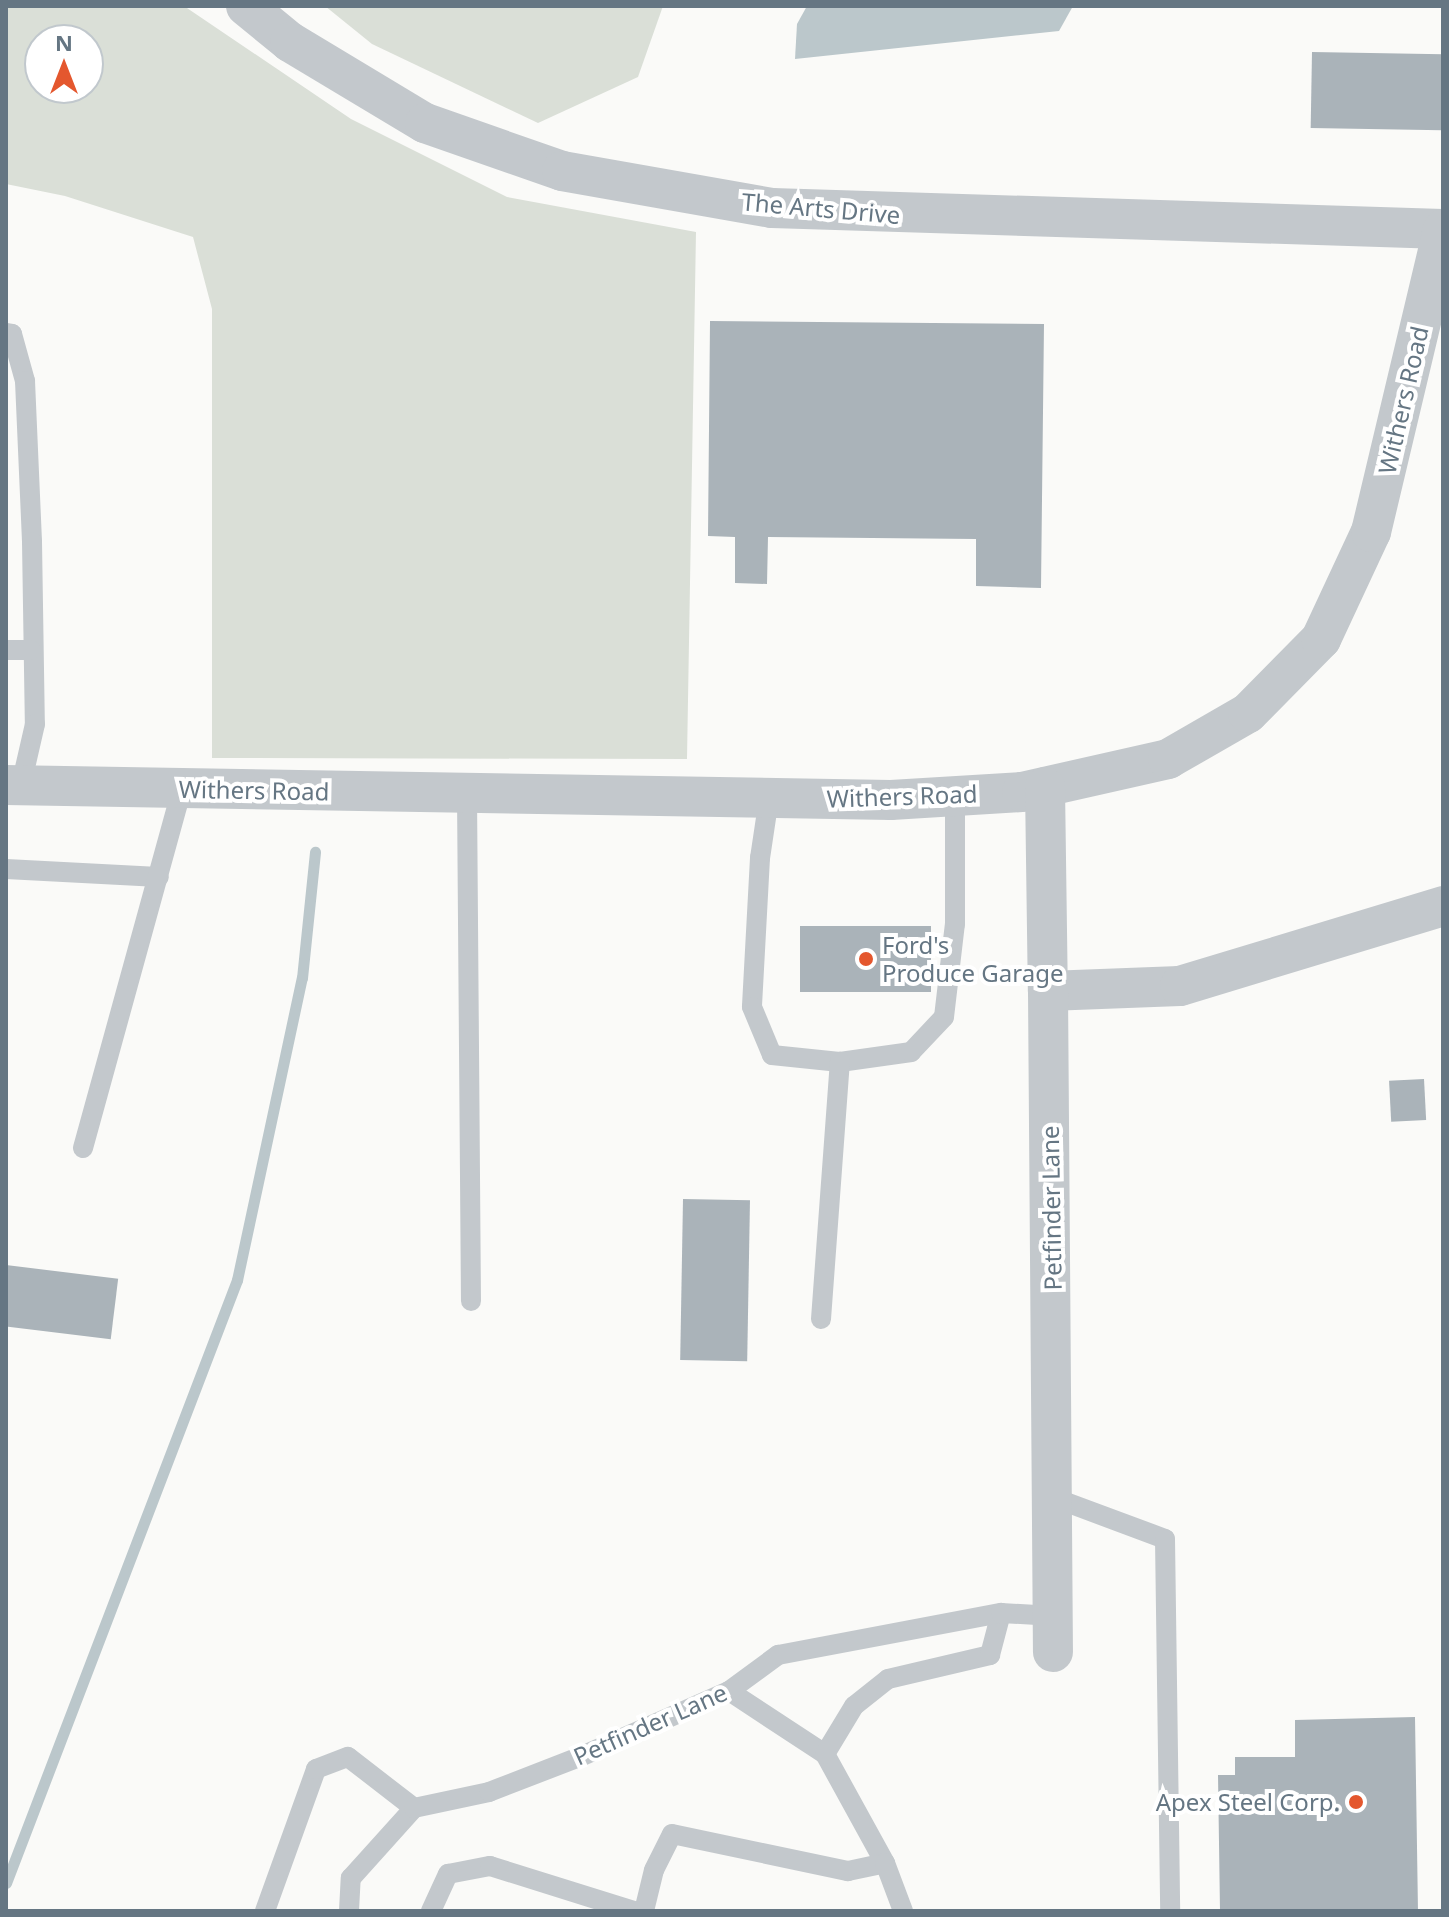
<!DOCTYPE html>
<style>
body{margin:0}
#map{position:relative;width:1449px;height:1917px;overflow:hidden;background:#fafaf8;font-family:"Noto Sans",sans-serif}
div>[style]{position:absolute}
.green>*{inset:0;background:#dadfd7}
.water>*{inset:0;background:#bbc7cb}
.stream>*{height:11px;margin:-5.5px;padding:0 5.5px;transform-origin:5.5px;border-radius:5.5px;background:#bbc7cb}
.building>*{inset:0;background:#aab3b9;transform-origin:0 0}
.lane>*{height:20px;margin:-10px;padding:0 10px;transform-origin:10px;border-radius:10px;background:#c3c8cc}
.street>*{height:40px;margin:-20px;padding:0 20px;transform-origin:20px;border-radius:20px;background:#c3c8cc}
.dots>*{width:22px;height:22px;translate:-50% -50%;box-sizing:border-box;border:4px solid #fff;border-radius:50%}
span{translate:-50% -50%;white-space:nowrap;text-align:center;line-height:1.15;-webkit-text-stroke:8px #fff;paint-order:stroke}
.street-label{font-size:24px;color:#657683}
.poi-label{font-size:24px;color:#657683}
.left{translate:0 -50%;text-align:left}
.right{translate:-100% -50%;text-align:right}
.frame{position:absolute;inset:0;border:8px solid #657683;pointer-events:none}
.north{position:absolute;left:24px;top:24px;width:80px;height:80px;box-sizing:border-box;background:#fff;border:2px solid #c1c8cd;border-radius:50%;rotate:0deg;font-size:22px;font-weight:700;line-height:32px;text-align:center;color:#657683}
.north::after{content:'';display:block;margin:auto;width:28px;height:36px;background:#e4572e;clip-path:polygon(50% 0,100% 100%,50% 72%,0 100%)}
</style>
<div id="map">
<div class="green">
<div style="clip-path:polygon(evenodd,6px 6px,184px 6px,351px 119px,507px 197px,696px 232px,687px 759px,212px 758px,212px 309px,193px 237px,65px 196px,6px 184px,6px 6px,40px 40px,88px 40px,88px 88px,40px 88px,40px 40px)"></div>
<div style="clip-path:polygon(325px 6px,663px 6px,638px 77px,538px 123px,372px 44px)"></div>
</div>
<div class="water">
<div style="clip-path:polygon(807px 6px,1073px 6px,1059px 31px,795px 59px,797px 24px)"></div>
</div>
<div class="stream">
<div style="left:6px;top:1883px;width:646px;rotate:-69.04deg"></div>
<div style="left:237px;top:1280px;width:309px;rotate:-77.9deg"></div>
<div style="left:302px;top:978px;width:127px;rotate:-84.1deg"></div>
</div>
<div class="building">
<div style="left:1312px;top:52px;width:131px;height:76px;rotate:1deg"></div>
<div style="clip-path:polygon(710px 321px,1044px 324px,1041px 588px,976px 586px,976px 539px,768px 537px,767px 584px,735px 583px,735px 537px,708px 536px)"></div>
<div style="left:800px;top:926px;width:131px;height:66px"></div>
<div style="left:1424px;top:1079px;width:41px;height:35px;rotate:87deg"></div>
<div style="left:683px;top:1199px;width:67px;height:161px;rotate:1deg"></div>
<div style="left:6px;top:1265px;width:113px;height:61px;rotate:7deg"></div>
<div style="clip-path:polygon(1415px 1717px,1418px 1911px,1220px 1911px,1218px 1775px,1235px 1775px,1235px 1757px,1295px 1757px,1295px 1720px)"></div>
</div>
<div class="lane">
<div style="left:6px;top:333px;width:6px;rotate:9deg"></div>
<div style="left:12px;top:334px;width:49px;rotate:74.5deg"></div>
<div style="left:25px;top:381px;width:161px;rotate:87.5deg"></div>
<div style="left:32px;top:542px;width:182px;rotate:89.1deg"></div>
<div style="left:35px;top:724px;width:63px;rotate:102.9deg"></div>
<div style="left:6px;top:650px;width:25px"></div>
<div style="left:467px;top:794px;width:507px;rotate:89.55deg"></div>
<div style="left:769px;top:798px;width:61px;rotate:98.5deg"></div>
<div style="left:760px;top:858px;width:149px;rotate:93.1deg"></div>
<div style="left:752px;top:1007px;width:52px;rotate:67.4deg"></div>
<div style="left:772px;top:1055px;width:68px;rotate:5.9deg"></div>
<div style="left:840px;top:1062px;width:72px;rotate:-8deg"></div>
<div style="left:911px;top:1052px;width:48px;rotate:-46.7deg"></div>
<div style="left:944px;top:1017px;width:94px;rotate:-83.3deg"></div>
<div style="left:955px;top:924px;width:128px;rotate:-90deg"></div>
<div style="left:6px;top:869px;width:153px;rotate:3deg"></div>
<div style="left:83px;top:1148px;width:372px;rotate:-74.6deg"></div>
<div style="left:821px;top:1319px;width:258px;rotate:-85.8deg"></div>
<div style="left:1055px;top:1498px;width:117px;rotate:20.4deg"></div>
<div style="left:1165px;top:1539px;width:372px;rotate:89.2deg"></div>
<div style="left:729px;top:1691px;width:115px;rotate:33.3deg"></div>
<div style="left:825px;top:1754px;width:124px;rotate:61.2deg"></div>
<div style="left:825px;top:1754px;width:56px;rotate:-58.9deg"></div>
<div style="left:854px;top:1706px;width:43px;rotate:-38.5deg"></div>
<div style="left:888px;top:1679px;width:105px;rotate:-13.2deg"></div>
<div style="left:990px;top:1655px;width:43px;rotate:-75.3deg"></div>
<div style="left:265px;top:1911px;width:151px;rotate:-70.2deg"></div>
<div style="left:316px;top:1769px;width:34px;rotate:-21deg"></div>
<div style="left:348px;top:1757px;width:83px;rotate:37.7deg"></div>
<div style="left:349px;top:1911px;width:33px;rotate:-87deg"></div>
<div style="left:351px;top:1878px;width:94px;rotate:-48deg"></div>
<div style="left:414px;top:1808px;width:77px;rotate:-12deg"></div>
<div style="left:489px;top:1792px;width:100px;rotate:-21.2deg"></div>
<div style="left:582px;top:1756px;width:161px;rotate:-23.9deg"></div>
<div style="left:729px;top:1691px;width:61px;rotate:-36.3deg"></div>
<div style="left:778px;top:1655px;width:227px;rotate:-10.7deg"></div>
<div style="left:1001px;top:1613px;width:53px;rotate:3.2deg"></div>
<div style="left:431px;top:1911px;width:41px;rotate:-65.3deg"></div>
<div style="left:448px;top:1874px;width:43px;rotate:-10.8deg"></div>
<div style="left:490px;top:1866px;width:151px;rotate:17.4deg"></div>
<div style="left:644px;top:1911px;width:42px;rotate:-76.3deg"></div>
<div style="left:654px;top:1870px;width:40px;rotate:-63.4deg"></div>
<div style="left:672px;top:1834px;width:180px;rotate:11.9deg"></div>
<div style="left:848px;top:1871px;width:38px;rotate:-12deg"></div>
<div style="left:885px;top:1863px;width:51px;rotate:69.4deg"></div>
</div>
<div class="street">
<div style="left:246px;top:6px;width:57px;rotate:39.3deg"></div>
<div style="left:290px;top:42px;width:157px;rotate:31deg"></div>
<div style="left:425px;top:123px;width:145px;rotate:19.3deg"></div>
<div style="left:562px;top:171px;width:213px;rotate:10deg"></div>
<div style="left:772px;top:208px;width:671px;rotate:1.79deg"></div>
<div style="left:6px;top:785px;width:885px;rotate:0.97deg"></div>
<div style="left:891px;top:800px;width:131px;rotate:-3.5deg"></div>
<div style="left:1022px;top:792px;width:150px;rotate:-12.7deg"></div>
<div style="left:1168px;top:759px;width:92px;rotate:-29.9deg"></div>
<div style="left:1248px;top:713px;width:104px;rotate:-45.4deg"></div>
<div style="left:1321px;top:639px;width:118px;rotate:-65deg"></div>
<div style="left:1371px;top:532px;width:311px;rotate:-76.6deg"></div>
<div style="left:1045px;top:787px;width:204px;rotate:89.2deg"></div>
<div style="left:1048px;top:991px;width:132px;rotate:-2.2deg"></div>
<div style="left:1180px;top:986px;width:275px;rotate:-16.9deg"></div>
<div style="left:1048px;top:991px;width:661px;rotate:89.57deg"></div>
</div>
<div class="dots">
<div style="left:866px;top:959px;background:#e4572e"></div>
<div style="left:1356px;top:1802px;background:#e4572e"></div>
</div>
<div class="street-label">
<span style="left:821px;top:208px;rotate:5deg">The Arts Drive</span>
<span style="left:1403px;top:400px;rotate:-77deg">Withers Road</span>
<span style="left:254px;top:790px;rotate:1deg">Withers Road</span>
<span style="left:902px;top:796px;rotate:-2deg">Withers Road</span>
<span style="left:1051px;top:1208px;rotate:-91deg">Petfinder Lane</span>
<span style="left:650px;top:1724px;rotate:-24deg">Petfinder Lane</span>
</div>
<div class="poi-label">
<span class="left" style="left:882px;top:959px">Ford's<br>Produce Garage</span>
<span class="right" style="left:1340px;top:1802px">Apex Steel Corp.</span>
</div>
<div class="frame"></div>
<div class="north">N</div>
</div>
